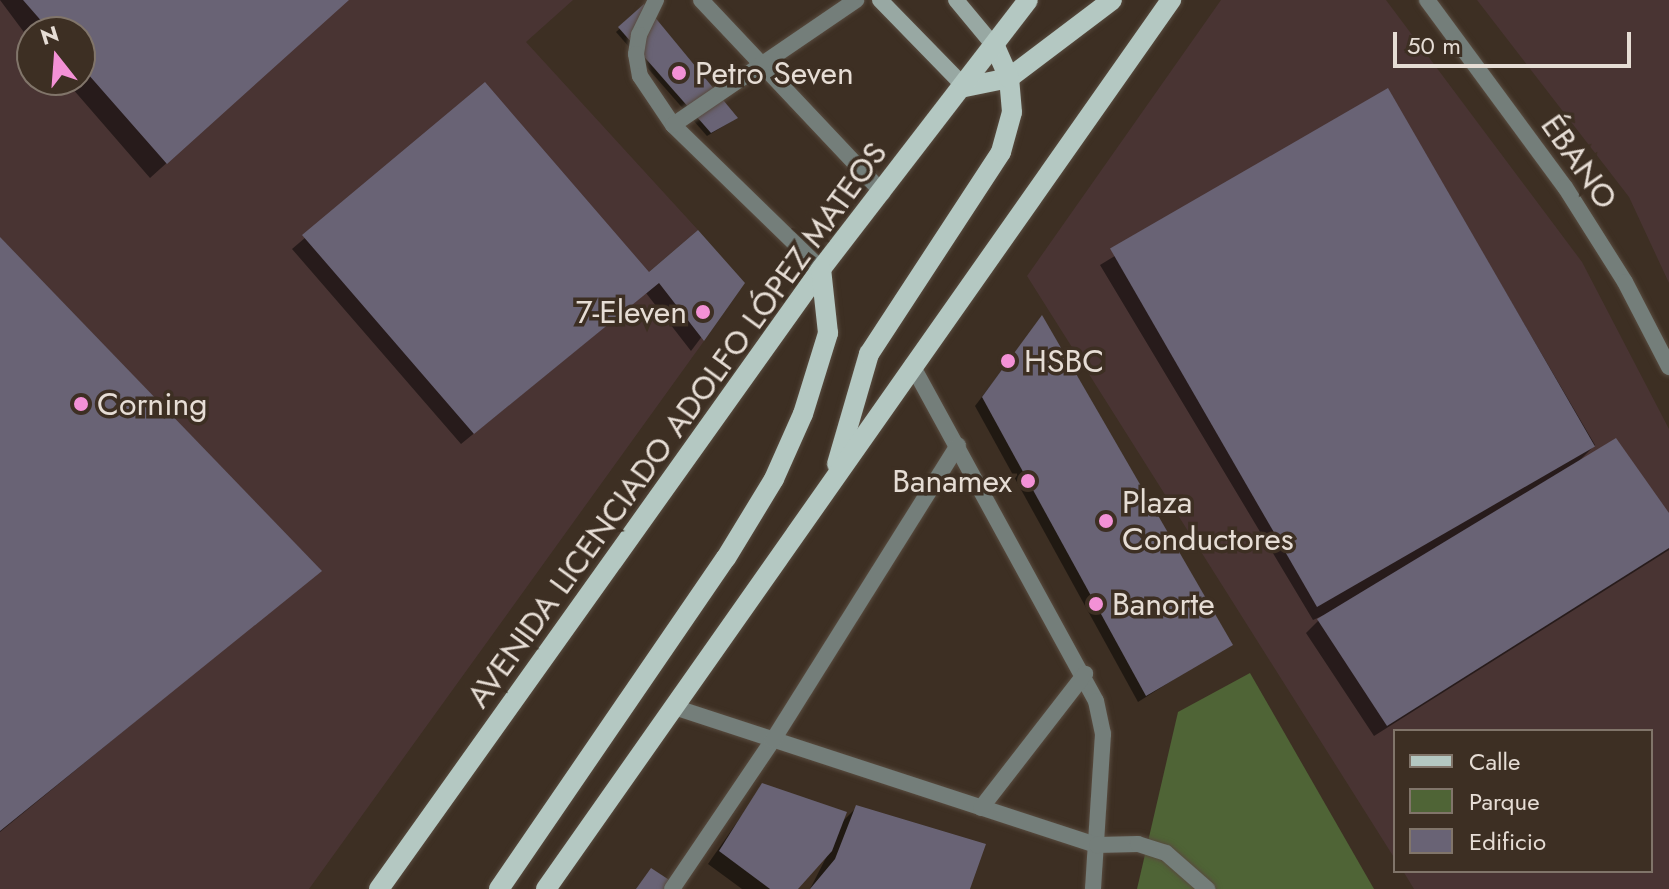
<!DOCTYPE html>
<meta charset="utf-8">
<style>
body{margin:0}
#map{position:relative;width:1669px;height:889px;overflow:hidden;background:#3d2f23;font-family:Jost,sans-serif}
div>[style]{position:absolute}
.industrial>*{inset:0;background:#493433}
.green>*{inset:0;background:#4f6436}
.shadow>*{inset:0;background:#0007}
.building>*{inset:0;background:#696375;transform-origin:0 0}
.roads{filter:drop-shadow(0 0 2px #584b3f) drop-shadow(0 0 2px #584b3f)}
.lane>*{height:16px;margin:-8px;padding:0 8px;transform-origin:8px;border-radius:8px;background:#747e7a}
.secondary>*{height:16px;margin:-8px;padding:0 8px;transform-origin:8px;border-radius:8px;background:#98a8a3}
.primary>*{height:20px;margin:-10px;padding:0 10px;transform-origin:10px;border-radius:10px;background:#b4c8c2}
.dots>*{width:22px;height:22px;translate:-50% -50%;box-sizing:border-box;border:4px solid #3d2f23;border-radius:50%}
span{translate:-50% -50%;white-space:nowrap;text-align:center;line-height:1.15;-webkit-text-stroke:7px #3d2f23;paint-order:stroke}
.poi-label{font-size:32px;color:#e6ddd5}
.left{translate:0 -50%;text-align:left}
.right{translate:-100% -50%;text-align:right}
.street-label{font-size:32px;color:#e6ddd5}
.legend{position:absolute;left:1393px;top:729px;width:260px;height:144px;box-sizing:border-box;background:#3d2f23;border:2px solid #81756a;margin:0;padding:10px 14px;list-style:none;font-size:24px;color:#e6ddd5}
.legend li{display:flex;align-items:center;gap:16px;height:40px}
.legend b{width:40px;border:2px solid #81756a}
.north{position:absolute;left:16px;top:16px;width:80px;height:80px;box-sizing:border-box;background:#3d2f23;border:2px solid #81756a;border-radius:50%;rotate:343deg;font-size:22px;font-weight:700;line-height:32px;text-align:center;color:#e6ddd5}
.north::after{content:'';display:block;margin:auto;width:28px;height:36px;background:#f391d6;clip-path:polygon(50% 0,100% 100%,50% 72%,0 100%)}
.scale{position:absolute;left:1393px;top:32px;width:238px;height:36px;box-sizing:border-box;border:4px solid #e6ddd5;border-top:0;padding-left:10px;font-size:24px;line-height:28px;white-space:nowrap;color:#e6ddd5;-webkit-text-stroke:6px #3d2f23;paint-order:stroke}
</style>
<div id="map">
<div class="industrial">
<div style="clip-path:polygon(evenodd,0 0,573px 0,526px 42px,698px 230px,650px 271px,704px 341px,309px 889px,0 889px,0 0,32px 32px,80px 32px,80px 80px,32px 80px,32px 32px)"></div>
<div style="clip-path:polygon(1221px 0,1386px 0,1582px 262px,1669px 429px,1669px 889px,1414px 889px,1403px 871px,1651px 871px,1651px 731px,1395px 731px,1395px 859px,1027px 276px)"></div>
<div style="clip-path:polygon(1477px 0,1669px 0,1669px 283px,1629px 197px)"></div>
</div>
<div class="green">
<div style="clip-path:polygon(1250px 673px,1374px 889px,1137px 889px,1178px 712px)"></div>
</div>
<div class="shadow">
<div style="clip-path:polygon(0 0,347px 0,150px 178px,65px 80px,80px 80px,80px 32px,32px 32px,32px 43px)"></div>
<div style="clip-path:polygon(644px 7px,732px 121px,707px 136px,616px 32px)"></div>
<div style="clip-path:polygon(485px 84px,649px 275px,742px 283px,691px 351px,646px 293px,461px 444px,292px 249px)"></div>
<div style="clip-path:polygon(1387px 90px,1595px 445px,1580px 460px,1669px 517px,1669px 550px,1374px 736px,1306px 633px,1324px 615px,1313px 620px,1100px 265px)"></div>
<div style="clip-path:polygon(0 240px,319px 571px,0 832px)"></div>
<div style="clip-path:polygon(1042px 318px,1230px 644px,1138px 702px,975px 406px)"></div>
<div style="clip-path:polygon(763px 785px,840px 824px,857px 807px,968px 889px,810px 889px,830px 850px,795px 889px,742px 889px,708px 864px)"></div>
</div>
<div class="building">
<div style="clip-path:polygon(23px 0,349px 0,167px 164px,80px 65px,80px 32px,51px 32px)"></div>
<div style="clip-path:polygon(644px 4px,738px 118px,711px 133px,618px 27px)"></div>
<div style="clip-path:polygon(485px 82px,649px 272px,698px 230px,745px 283px,704px 341px,659px 283px,474px 434px,302px 235px)"></div>
<div style="left:1388px;top:88px;width:414px;height:321px;rotate:60deg"></div>
<div style="clip-path:polygon(0 237px,322px 571px,0 831px)"></div>
<div style="clip-path:polygon(1042px 315px,1233px 645px,1146px 696px,982px 397px)"></div>
<div style="clip-path:polygon(1616px 438px,1669px 513px,1669px 548px,1387px 726px,1317px 619px)"></div>
<div style="clip-path:polygon(762px 783px,847px 812px,832px 851px,798px 889px,770px 889px,719px 851px)"></div>
<div style="clip-path:polygon(856px 805px,986px 844px,970px 889px,810px 889px,835px 859px)"></div>
<div style="clip-path:polygon(651px 868px,683px 889px,636px 889px)"></div>
</div>
<div class="roads">
<div class="lane">
<div style="left:656px;top:0;width:39px;rotate:116deg"></div>
<div style="left:639px;top:35px;width:19px;rotate:99deg"></div>
<div style="left:636px;top:54px;width:22px;rotate:80deg"></div>
<div style="left:640px;top:76px;width:59px;rotate:56deg"></div>
<div style="left:673px;top:125px;width:206px;rotate:44.2deg"></div>
<div style="left:701px;top:0;width:265px;rotate:46.7deg"></div>
<div style="left:1427px;top:0;width:232px;rotate:53.6deg"></div>
<div style="left:1565px;top:187px;width:112px;rotate:57.7deg"></div>
<div style="left:1625px;top:282px;width:96px;rotate:62.6deg"></div>
<div style="left:673px;top:125px;width:222px;rotate:-34.3deg"></div>
<div style="left:912px;top:365px;width:383px;rotate:61.3deg"></div>
<div style="left:1096px;top:701px;width:34px;rotate:78deg"></div>
<div style="left:1103px;top:734px;width:155px;rotate:93.7deg"></div>
<div style="left:677px;top:708px;width:442px;rotate:18.1deg"></div>
<div style="left:1097px;top:845px;width:41px;rotate:-1.4deg"></div>
<div style="left:1138px;top:844px;width:29px;rotate:18deg"></div>
<div style="left:1166px;top:853px;width:55px;rotate:41.3deg"></div>
<div style="left:981px;top:808px;width:170px;rotate:-52.2deg"></div>
<div style="left:672px;top:889px;width:180px;rotate:-55.9deg"></div>
<div style="left:773px;top:740px;width:348px;rotate:-57.9deg"></div>
</div>
<div class="secondary">
<div style="left:880px;top:0;width:122px;rotate:45.7deg"></div>
<div style="left:956px;top:0;width:61px;rotate:50.3deg"></div>
</div>
<div class="primary">
<div style="left:965px;top:87px;width:45px;rotate:-11.6deg"></div>
<div style="left:1009px;top:78px;width:129px;rotate:-37.1deg"></div>
<div style="left:837px;top:464px;width:115px;rotate:-73.8deg"></div>
<div style="left:869px;top:354px;width:241px;rotate:-56.8deg"></div>
<div style="left:1001px;top:152px;width:41px;rotate:-74.6deg"></div>
<div style="left:1012px;top:112px;width:34px;rotate:-95deg"></div>
<div style="left:1009px;top:78px;width:34px;rotate:-114deg"></div>
<div style="left:379px;top:889px;width:761px;rotate:-54.51deg"></div>
<div style="left:821px;top:269px;width:339px;rotate:-52.4deg"></div>
<div style="left:499px;top:889px;width:401px;rotate:-55.6deg"></div>
<div style="left:726px;top:558px;width:92px;rotate:-58.7deg"></div>
<div style="left:774px;top:479px;width:71px;rotate:-66deg"></div>
<div style="left:803px;top:414px;width:85px;rotate:-72.8deg"></div>
<div style="left:828px;top:333px;width:64px;rotate:-96.2deg"></div>
<div style="left:546px;top:889px;width:1087px;rotate:-54.89deg"></div>
</div>
</div>
<div class="dots">
<div style="left:679px;top:73px;background:#f391d6"></div>
<div style="left:703px;top:312px;background:#f391d6"></div>
<div style="left:1008px;top:361px;background:#f391d6"></div>
<div style="left:81px;top:404px;background:#f391d6"></div>
<div style="left:1028px;top:481px;background:#f391d6"></div>
<div style="left:1106px;top:521px;background:#f391d6"></div>
<div style="left:1096px;top:604px;background:#f391d6"></div>
</div>
<div class="poi-label">
<span class="left" style="left:695px;top:73px">Petro Seven</span>
<span class="right" style="left:687px;top:312px">7-Eleven</span>
<span class="left" style="left:1024px;top:361px">HSBC</span>
<span class="left" style="left:97px;top:404px">Corning</span>
<span class="right" style="left:1012px;top:481px">Banamex</span>
<span class="left" style="left:1122px;top:521px">Plaza<br>Conductores</span>
<span class="left" style="left:1112px;top:604px">Banorte</span>
</div>
<div class="street-label">
<span style="left:1579px;top:162px;rotate:55deg">ÉBANO</span>
<span style="left:677px;top:425px;rotate:-54deg">AVENIDA LICENCIADO ADOLFO LÓPEZ MATEOS</span>
</div>
<ul class="legend">
<li><b style="height:10px;background:#b4c8c2"></b>Calle</li>
<li><b style="height:22px;background:#4f6436"></b>Parque</li>
<li><b style="height:22px;background:#696375"></b>Edificio</li>
</ul>
<div class="north">N</div>
<div class="scale">50 m</div>
</div>
